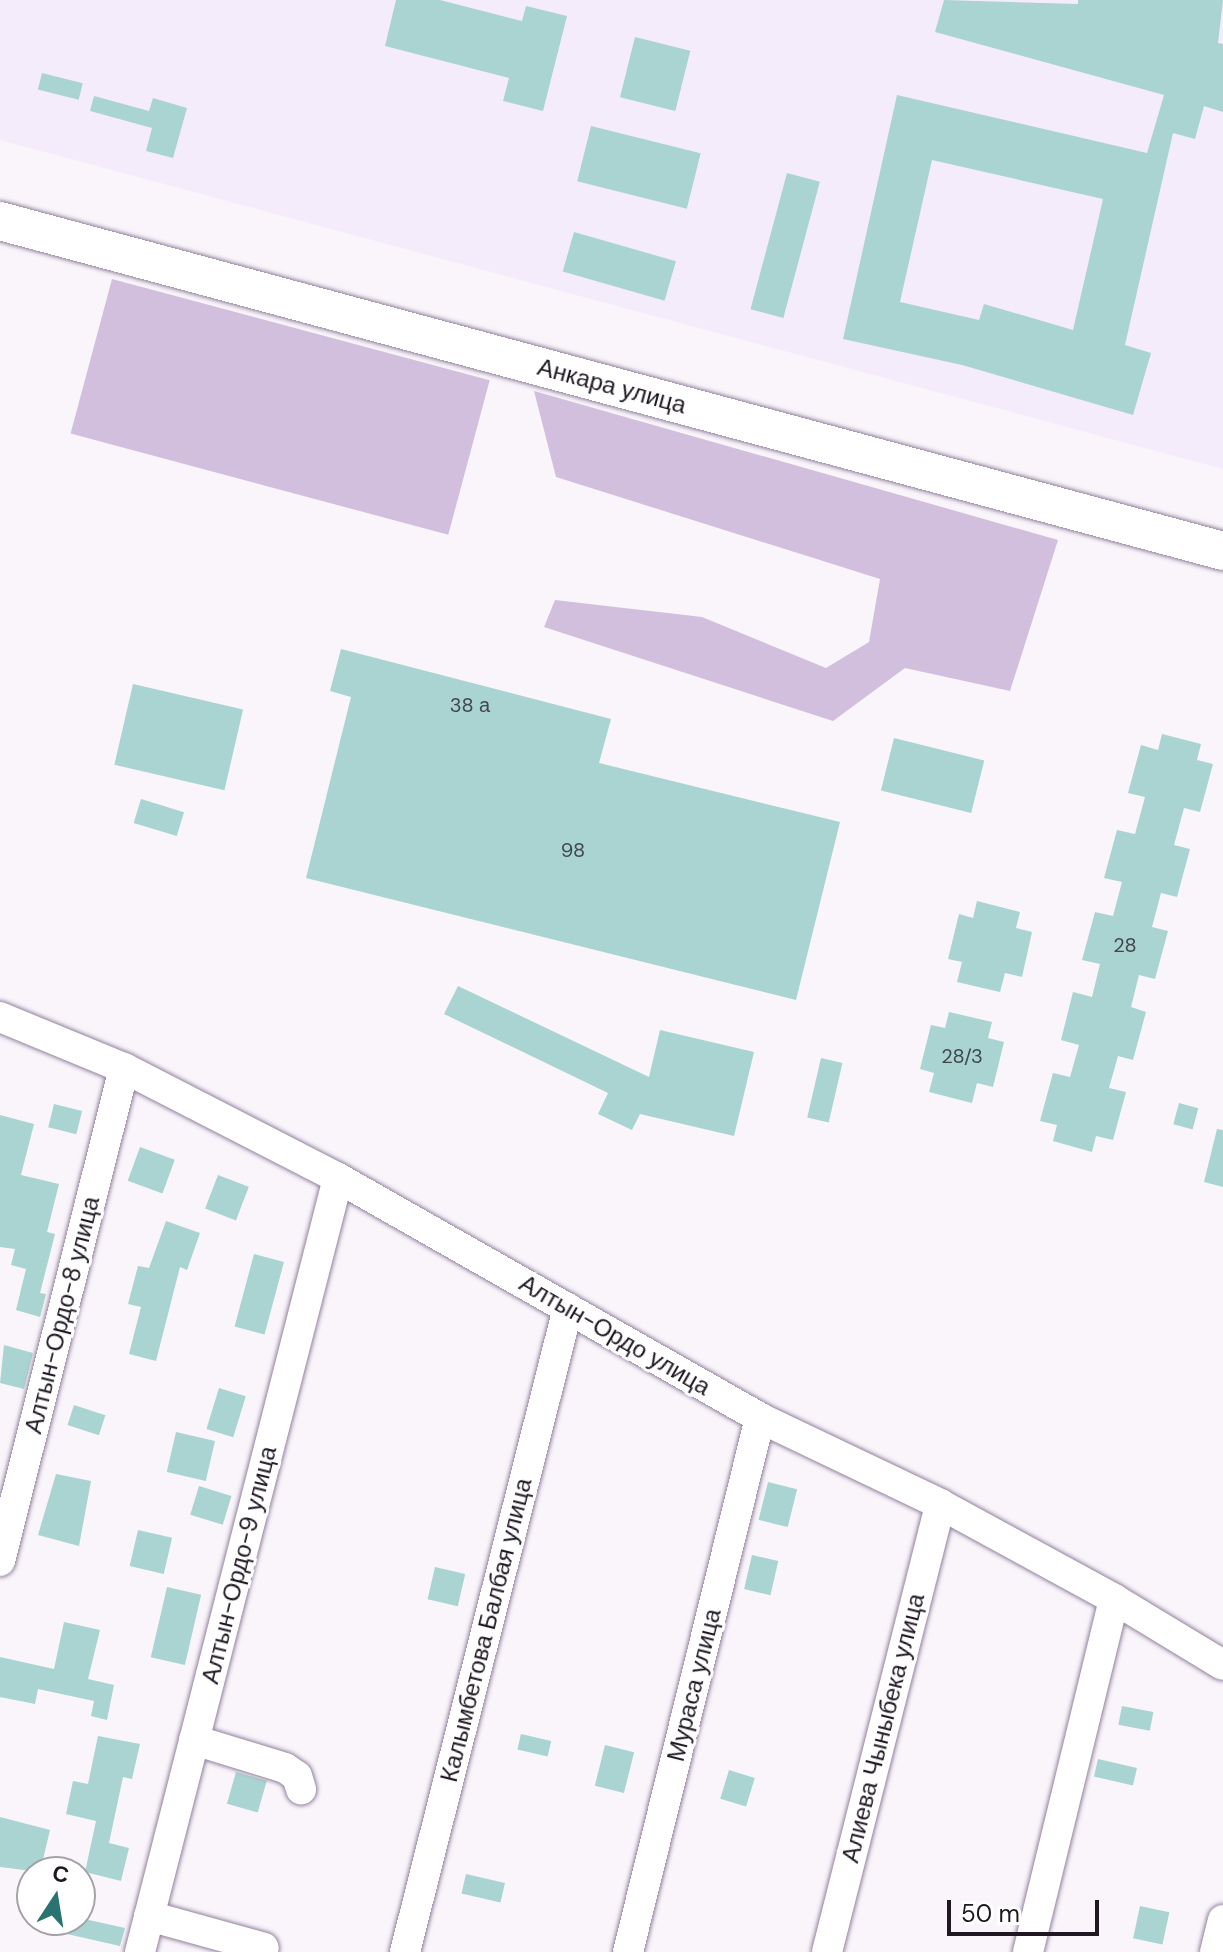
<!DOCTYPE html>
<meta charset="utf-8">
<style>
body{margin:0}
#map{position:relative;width:1223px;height:1952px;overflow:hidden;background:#f9f5fb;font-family:"DM Sans",sans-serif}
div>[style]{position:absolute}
.built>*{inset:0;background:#f5ecfb}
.forest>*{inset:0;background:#d2bfdd;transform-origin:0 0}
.building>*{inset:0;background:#a9d4d1;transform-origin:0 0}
.roads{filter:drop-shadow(0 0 2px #93819d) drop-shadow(0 0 2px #93819d)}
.minor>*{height:30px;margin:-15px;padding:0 15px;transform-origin:15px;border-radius:15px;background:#fff}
.major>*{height:38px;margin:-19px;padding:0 19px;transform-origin:19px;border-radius:19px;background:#fff}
span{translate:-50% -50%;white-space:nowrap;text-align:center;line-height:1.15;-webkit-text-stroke:6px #fff;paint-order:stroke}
.number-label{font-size:20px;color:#42474e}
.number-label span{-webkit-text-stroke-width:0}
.street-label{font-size:24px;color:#1f1823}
.north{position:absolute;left:16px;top:1856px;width:80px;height:80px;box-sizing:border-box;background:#fff;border:2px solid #a5a3a7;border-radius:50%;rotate:12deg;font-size:22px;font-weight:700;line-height:32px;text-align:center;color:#1f1823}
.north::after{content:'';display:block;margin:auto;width:28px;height:36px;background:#297370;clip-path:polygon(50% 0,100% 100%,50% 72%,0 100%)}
.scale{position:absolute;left:947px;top:1900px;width:152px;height:36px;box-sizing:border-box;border:4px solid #1f1823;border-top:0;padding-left:10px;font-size:24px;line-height:28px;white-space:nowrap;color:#1f1823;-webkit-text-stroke:6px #fff;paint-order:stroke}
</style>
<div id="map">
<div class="built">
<div style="clip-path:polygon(0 0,1223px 0,1223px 469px,0 140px)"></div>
</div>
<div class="forest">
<div style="left:112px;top:279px;width:391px;height:160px;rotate:15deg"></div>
<div style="clip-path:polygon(534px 391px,1058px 540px,1010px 691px,905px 668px,833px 721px,544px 627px,555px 600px,702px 617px,826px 668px,869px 642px,880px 579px,556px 477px)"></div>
</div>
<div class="building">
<div style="clip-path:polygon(396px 0,440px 0,522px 21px,526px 6px,567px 16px,543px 111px,503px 101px,509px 78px,385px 46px)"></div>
<div style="clip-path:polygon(evenodd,944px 0,1078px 4px,1078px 0,1223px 0,1218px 43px,1223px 44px,1223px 112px,1204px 106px,1195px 139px,1173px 133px,1125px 345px,1151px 353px,1133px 415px,962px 365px,843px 339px,897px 95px,1147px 153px,1164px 95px,935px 32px,944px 0,932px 160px,1103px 199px,1073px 330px,984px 304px,979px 320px,900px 302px,932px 160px)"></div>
<div style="left:635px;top:37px;width:57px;height:62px;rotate:14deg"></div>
<div style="left:42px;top:73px;width:42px;height:17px;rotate:14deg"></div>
<div style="clip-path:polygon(94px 96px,149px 111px,153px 98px,187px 108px,173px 158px,146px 151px,152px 128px,90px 111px)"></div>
<div style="left:591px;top:126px;width:113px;height:57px;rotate:14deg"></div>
<div style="left:787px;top:173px;width:34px;height:141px;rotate:15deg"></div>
<div style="left:574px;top:232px;width:106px;height:41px;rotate:16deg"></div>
<div style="clip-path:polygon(341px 649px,611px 719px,599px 763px,840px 822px,796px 1000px,306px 878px,351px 697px,330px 691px)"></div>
<div style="left:133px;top:684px;width:113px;height:83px;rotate:13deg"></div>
<div style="clip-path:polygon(1162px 734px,1201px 744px,1197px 760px,1213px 764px,1200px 812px,1184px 808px,1174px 845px,1190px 849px,1177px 897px,1161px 893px,1152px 927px,1168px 931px,1155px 979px,1139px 975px,1131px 1007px,1146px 1012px,1133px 1060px,1118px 1056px,1109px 1088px,1126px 1092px,1113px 1140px,1096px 1136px,1092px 1152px,1053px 1141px,1057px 1125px,1040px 1121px,1053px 1073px,1070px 1077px,1079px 1045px,1061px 1040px,1073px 992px,1092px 997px,1100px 964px,1082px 960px,1095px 912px,1113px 916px,1122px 882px,1104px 878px,1117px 830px,1135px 834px,1145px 797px,1128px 793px,1141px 745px,1158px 750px)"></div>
<div style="left:894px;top:738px;width:93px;height:54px;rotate:14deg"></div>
<div style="left:141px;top:799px;width:45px;height:25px;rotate:17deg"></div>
<div style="clip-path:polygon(977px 901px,1020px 912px,1016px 928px,1032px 932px,1022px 977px,1005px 973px,1000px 992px,957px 982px,962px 962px,948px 959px,959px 914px,973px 918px)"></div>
<div style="clip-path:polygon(458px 986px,649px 1077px,660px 1030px,754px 1052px,734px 1136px,640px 1114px,632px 1130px,598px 1114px,608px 1093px,444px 1014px)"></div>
<div style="clip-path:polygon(949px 1012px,992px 1022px,988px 1038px,1004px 1042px,993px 1087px,977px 1083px,972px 1103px,929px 1092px,934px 1073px,920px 1069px,931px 1025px,945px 1028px)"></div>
<div style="left:821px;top:1058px;width:22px;height:61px;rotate:13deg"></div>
<div style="left:1179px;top:1103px;width:20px;height:22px;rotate:15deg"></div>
<div style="left:54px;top:1104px;width:29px;height:24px;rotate:14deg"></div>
<div style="clip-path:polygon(0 1115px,34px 1124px,21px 1175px,59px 1184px,47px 1232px,55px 1234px,40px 1293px,46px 1294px,40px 1317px,16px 1310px,26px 1269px,11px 1265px,15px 1249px,0 1247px)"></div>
<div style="clip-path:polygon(1217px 1129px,1223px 1130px,1223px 1187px,1204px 1182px)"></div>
<div style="left:140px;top:1147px;width:37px;height:36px;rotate:20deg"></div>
<div style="left:218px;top:1175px;width:33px;height:36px;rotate:21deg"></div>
<div style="clip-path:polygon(166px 1221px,200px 1233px,187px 1270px,180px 1267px,156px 1361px,129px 1354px,141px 1307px,128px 1304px,138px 1266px,149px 1268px)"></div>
<div style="left:254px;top:1254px;width:31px;height:75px;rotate:15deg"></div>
<div style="clip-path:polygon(4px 1345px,33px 1353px,24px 1389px,0 1383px)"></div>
<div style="left:219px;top:1388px;width:28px;height:43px;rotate:17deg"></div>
<div style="left:74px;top:1405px;width:33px;height:21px;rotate:18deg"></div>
<div style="left:176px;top:1432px;width:40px;height:41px;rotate:13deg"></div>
<div style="clip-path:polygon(56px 1474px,91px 1481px,79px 1546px,38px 1535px)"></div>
<div style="left:768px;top:1482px;width:30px;height:39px;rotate:14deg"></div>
<div style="left:199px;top:1486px;width:34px;height:30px;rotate:17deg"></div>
<div style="left:138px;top:1530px;width:35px;height:37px;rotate:13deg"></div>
<div style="left:752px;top:1555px;width:27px;height:35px;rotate:13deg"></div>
<div style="left:435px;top:1567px;width:31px;height:33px;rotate:13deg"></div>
<div style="left:167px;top:1587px;width:35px;height:72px;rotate:13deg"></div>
<div style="clip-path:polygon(64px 1622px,100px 1630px,88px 1679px,114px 1685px,107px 1720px,91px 1716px,94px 1701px,38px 1689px,35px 1704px,0 1697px,0 1657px,54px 1669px)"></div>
<div style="left:1122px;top:1706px;width:32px;height:19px;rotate:11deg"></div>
<div style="left:521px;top:1734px;width:31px;height:16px;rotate:13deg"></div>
<div style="clip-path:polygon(98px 1736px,140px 1744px,132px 1779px,123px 1777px,109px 1843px,129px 1848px,121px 1881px,85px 1872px,96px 1821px,66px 1814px,73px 1781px,88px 1784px)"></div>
<div style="left:605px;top:1745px;width:30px;height:42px;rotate:14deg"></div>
<div style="left:1098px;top:1759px;width:40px;height:18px;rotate:13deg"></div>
<div style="left:729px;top:1770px;width:27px;height:30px;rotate:17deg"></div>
<div style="left:236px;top:1772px;width:32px;height:33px;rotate:16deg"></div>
<div style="clip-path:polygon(0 1817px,50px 1830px,40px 1872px,0 1867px)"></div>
<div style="left:466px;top:1874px;width:40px;height:20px;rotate:13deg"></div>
<div style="left:1140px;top:1906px;width:30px;height:33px;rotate:12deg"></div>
<div style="clip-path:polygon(80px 1918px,125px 1928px,120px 1946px,36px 1927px,37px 1920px)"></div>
</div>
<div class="roads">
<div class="minor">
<div style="left:0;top:1017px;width:134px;rotate:22.4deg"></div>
<div style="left:124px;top:1068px;width:241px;rotate:27.2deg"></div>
<div style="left:338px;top:1178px;width:485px;rotate:29.6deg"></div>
<div style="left:760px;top:1418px;width:199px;rotate:25.5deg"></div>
<div style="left:940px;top:1504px;width:198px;rotate:28.6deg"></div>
<div style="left:1114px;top:1599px;width:127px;rotate:31.2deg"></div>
<div style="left:0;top:1561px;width:508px;rotate:-75.88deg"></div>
<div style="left:194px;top:1740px;width:95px;rotate:17.1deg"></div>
<div style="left:285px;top:1768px;width:14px;rotate:34deg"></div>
<div style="left:297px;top:1776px;width:14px;rotate:73deg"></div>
<div style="left:149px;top:1916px;width:119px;rotate:15.5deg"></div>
<div style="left:140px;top:1952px;width:799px;rotate:-75.65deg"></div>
<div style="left:405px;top:1952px;width:664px;rotate:-75.8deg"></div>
<div style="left:628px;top:1952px;width:550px;rotate:-76.12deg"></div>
<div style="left:827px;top:1952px;width:462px;rotate:-75.8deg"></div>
<div style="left:1028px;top:1952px;width:363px;rotate:-76.3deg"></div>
<div style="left:1215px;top:1952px;width:33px;rotate:-76deg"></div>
</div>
<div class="major">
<div style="left:0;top:221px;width:1267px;rotate:15.1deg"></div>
</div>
</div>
<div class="number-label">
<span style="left:470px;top:705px">38 а</span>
<span style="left:573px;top:850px">98</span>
<span style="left:1125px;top:945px">28</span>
<span style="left:962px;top:1056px">28/3</span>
</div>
<div class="street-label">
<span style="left:612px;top:386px;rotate:15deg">Анкара улица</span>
<span style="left:62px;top:1315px;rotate:-76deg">Алтын-Ордо-8 улица</span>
<span style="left:615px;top:1335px;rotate:30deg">Алтын-Ордо улица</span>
<span style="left:239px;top:1565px;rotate:-76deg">Алтын-Ордо-9 улица</span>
<span style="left:486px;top:1630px;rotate:-76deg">Калымбетова Балбая улица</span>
<span style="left:694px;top:1685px;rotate:-76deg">Мураса улица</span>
<span style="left:883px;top:1728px;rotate:-76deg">Алиева Чыныбека улица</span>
</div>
<div class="north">С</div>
<div class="scale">50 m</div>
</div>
